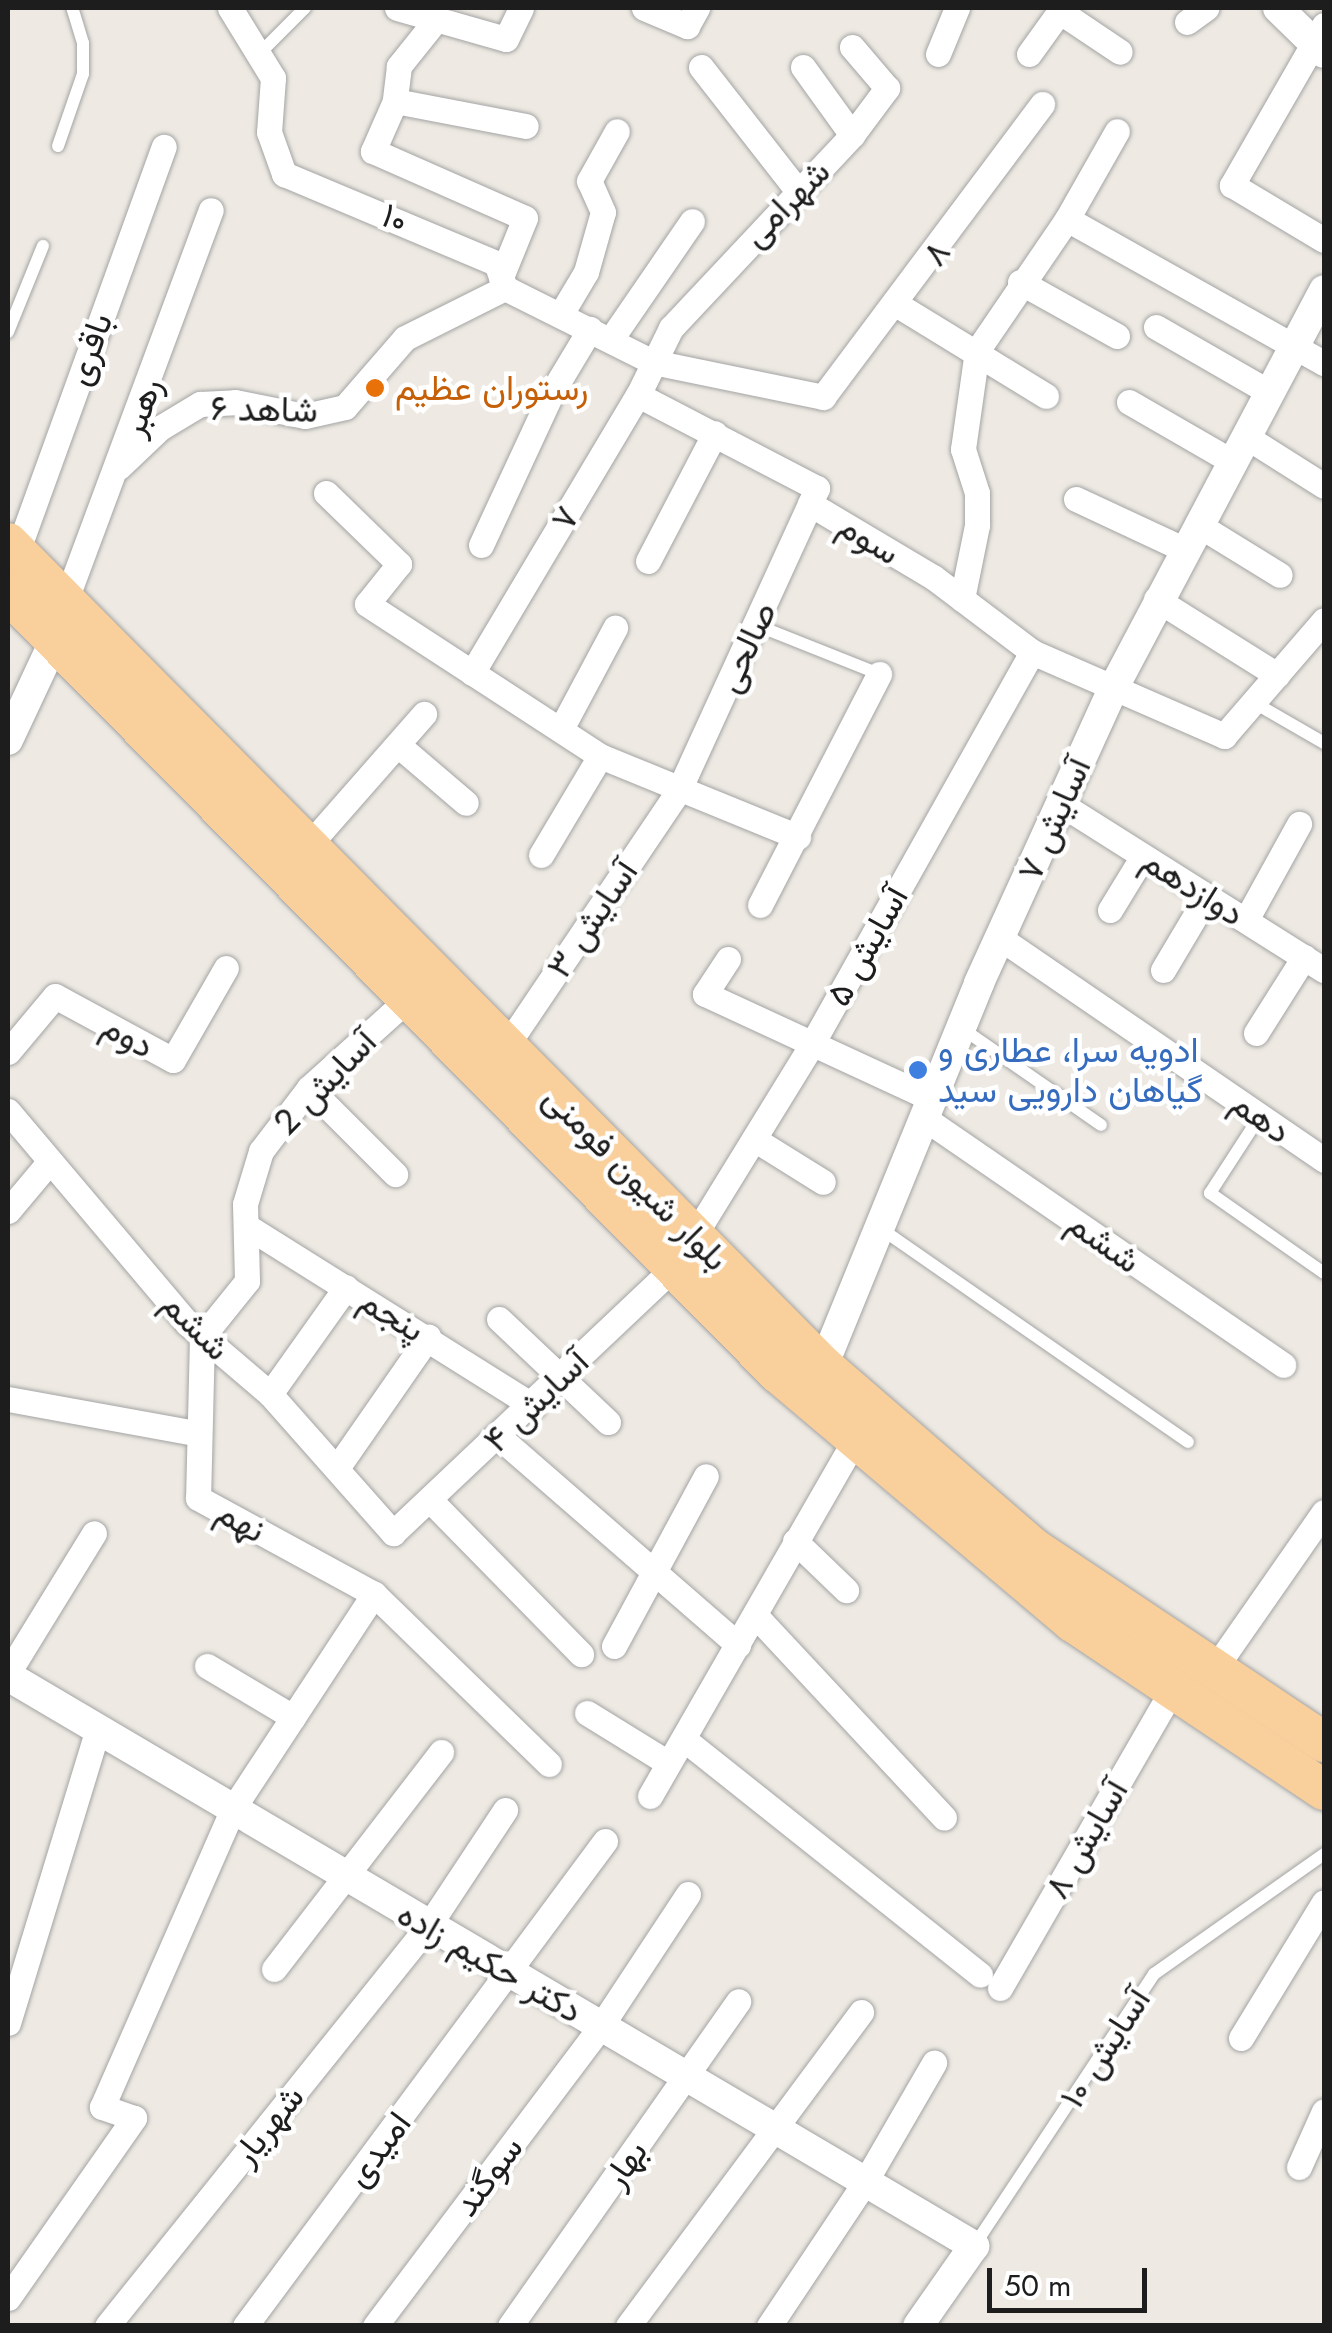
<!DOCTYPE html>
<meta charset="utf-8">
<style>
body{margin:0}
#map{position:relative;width:1332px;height:2333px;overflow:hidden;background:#eeeae3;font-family:Jost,Vazirmatn,sans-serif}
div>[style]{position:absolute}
.roads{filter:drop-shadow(0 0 2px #a4a4a4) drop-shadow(0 0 2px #a4a4a4)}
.service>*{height:12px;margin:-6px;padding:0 6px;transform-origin:6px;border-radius:6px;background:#fff}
.minor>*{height:25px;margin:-12.5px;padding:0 12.5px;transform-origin:12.5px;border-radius:12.5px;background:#fff}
.tertiary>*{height:30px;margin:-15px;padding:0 15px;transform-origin:15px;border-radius:15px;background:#fff}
.primary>*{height:40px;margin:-20px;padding:0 20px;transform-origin:20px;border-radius:20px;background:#f9cf9c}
.dots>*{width:28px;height:28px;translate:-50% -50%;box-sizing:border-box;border:5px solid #fff;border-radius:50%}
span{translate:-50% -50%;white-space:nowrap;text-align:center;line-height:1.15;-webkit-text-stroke:9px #fff;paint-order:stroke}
.street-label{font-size:35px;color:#1d1d1d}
.food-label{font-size:35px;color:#c56008}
.left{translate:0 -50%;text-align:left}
.shop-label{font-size:35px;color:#366cbe}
.frame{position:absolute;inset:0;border:10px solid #1d1d1d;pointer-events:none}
.scale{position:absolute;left:987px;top:2268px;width:160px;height:45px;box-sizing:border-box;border:5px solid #1d1d1d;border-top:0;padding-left:12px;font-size:30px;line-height:35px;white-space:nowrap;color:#1d1d1d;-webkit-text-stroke:8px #fff;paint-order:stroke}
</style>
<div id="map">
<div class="roads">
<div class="service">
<div style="left:262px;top:51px;width:61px;rotate:-45deg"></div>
<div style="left:58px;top:146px;width:76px;rotate:-70.9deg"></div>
<div style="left:83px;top:74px;width:31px;rotate:-90deg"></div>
<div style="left:83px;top:43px;width:37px;rotate:-107deg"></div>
<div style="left:8px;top:332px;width:93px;rotate:-67.9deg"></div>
<div style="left:756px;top:625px;width:132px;rotate:21.7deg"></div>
<div style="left:1253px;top:702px;width:82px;rotate:30deg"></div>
<div style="left:963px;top:1029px;width:168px;rotate:34.8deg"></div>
<div style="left:1260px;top:1116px;width:92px;rotate:123deg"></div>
<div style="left:1210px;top:1193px;width:139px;rotate:35.1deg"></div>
<div style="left:880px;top:1228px;width:375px;rotate:34.8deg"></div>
<div style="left:974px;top:2246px;width:326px;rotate:-56.5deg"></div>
<div style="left:1154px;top:1974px;width:208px;rotate:-35.2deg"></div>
</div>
<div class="minor">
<div style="left:230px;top:8px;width:82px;rotate:58.4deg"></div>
<div style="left:273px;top:78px;width:54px;rotate:94.2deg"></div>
<div style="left:269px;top:132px;width:45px;rotate:70.3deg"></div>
<div style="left:284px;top:174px;width:230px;rotate:22.8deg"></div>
<div style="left:496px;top:263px;width:27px;rotate:70deg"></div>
<div style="left:505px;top:288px;width:165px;rotate:26.6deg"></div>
<div style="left:653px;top:362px;width:174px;rotate:11.6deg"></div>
<div style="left:823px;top:397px;width:366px;rotate:-53.2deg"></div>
<div style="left:397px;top:8px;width:113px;rotate:15.9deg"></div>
<div style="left:506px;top:39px;width:34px;rotate:-64deg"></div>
<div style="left:644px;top:8px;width:47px;rotate:22.7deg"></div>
<div style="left:687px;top:26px;width:21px;rotate:-61deg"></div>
<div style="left:1059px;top:11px;width:73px;rotate:33.9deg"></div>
<div style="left:435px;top:21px;width:58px;rotate:128.7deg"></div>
<div style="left:399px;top:66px;width:35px;rotate:97deg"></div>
<div style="left:395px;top:101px;width:55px;rotate:113.7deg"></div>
<div style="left:373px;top:151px;width:166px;rotate:23.8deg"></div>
<div style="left:525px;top:218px;width:64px;rotate:112.1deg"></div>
<div style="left:1187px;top:22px;width:24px;rotate:-36deg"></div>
<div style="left:1324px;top:25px;width:185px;rotate:119.9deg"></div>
<div style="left:1232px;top:185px;width:107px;rotate:30.9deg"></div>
<div style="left:938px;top:54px;width:50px;rotate:-67.6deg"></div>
<div style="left:1029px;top:54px;width:57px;rotate:-54.3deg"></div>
<div style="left:701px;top:67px;width:157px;rotate:52deg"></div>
<div style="left:803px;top:67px;width:84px;rotate:54.2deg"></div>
<div style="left:395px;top:101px;width:133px;rotate:10.8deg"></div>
<div style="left:1067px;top:219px;width:295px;rotate:29.3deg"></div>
<div style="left:1020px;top:282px;width:111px;rotate:29.1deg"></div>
<div style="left:896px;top:304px;width:176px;rotate:31.5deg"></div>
<div style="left:561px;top:314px;width:49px;rotate:-59.2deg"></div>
<div style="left:586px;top:272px;width:62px;rotate:-74.2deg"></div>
<div style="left:603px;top:212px;width:34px;rotate:-114deg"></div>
<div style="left:589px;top:181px;width:57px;rotate:-60.8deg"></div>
<div style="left:1156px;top:327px;width:130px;rotate:29.9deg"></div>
<div style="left:611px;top:339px;width:143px;rotate:-55.5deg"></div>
<div style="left:638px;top:395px;width:202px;rotate:27.5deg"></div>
<div style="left:817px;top:488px;width:17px;rotate:114deg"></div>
<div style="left:810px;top:504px;width:143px;rotate:30.7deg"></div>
<div style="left:933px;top:577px;width:124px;rotate:37.1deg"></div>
<div style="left:1032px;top:652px;width:210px;rotate:23.6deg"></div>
<div style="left:1224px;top:736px;width:153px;rotate:-49.2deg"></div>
<div style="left:1129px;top:402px;width:118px;rotate:30deg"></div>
<div style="left:1245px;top:436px;width:93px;rotate:32.3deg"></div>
<div style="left:119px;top:467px;width:57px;rotate:-43.6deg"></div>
<div style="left:160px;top:428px;width:47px;rotate:-31deg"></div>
<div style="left:200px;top:404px;width:35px;rotate:-3deg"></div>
<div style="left:235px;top:402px;width:71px;rotate:11.3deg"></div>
<div style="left:305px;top:416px;width:41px;rotate:-12.7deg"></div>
<div style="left:345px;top:407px;width:91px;rotate:-49deg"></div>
<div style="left:405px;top:338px;width:112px;rotate:-26.6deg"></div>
<div style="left:326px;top:493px;width:102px;rotate:44.2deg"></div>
<div style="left:399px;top:564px;width:51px;rotate:128.7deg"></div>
<div style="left:367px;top:604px;width:278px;rotate:33.1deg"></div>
<div style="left:600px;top:756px;width:214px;rotate:22.2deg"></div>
<div style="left:1076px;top:499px;width:118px;rotate:25deg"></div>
<div style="left:1197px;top:524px;width:97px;rotate:31.6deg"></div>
<div style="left:481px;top:545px;width:166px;rotate:-65.1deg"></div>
<div style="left:551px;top:394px;width:76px;rotate:-59deg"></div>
<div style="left:17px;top:552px;width:431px;rotate:-70.1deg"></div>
<div style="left:648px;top:561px;width:144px;rotate:-62.4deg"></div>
<div style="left:962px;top:599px;width:76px;rotate:-78.5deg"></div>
<div style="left:977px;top:525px;width:32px;rotate:-90deg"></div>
<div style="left:977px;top:493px;width:46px;rotate:-107.7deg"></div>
<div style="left:963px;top:449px;width:99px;rotate:-81.9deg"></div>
<div style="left:977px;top:351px;width:160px;rotate:-55.7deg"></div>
<div style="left:1067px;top:219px;width:101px;rotate:-60.4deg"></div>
<div style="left:1156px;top:599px;width:143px;rotate:32.1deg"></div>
<div style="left:65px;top:602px;width:418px;rotate:-69.6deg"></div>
<div style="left:472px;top:673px;width:324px;rotate:-59.2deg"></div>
<div style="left:638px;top:395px;width:75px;rotate:-63.8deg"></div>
<div style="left:671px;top:328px;width:265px;rotate:-46.8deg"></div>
<div style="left:852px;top:135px;width:59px;rotate:-53.3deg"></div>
<div style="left:887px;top:88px;width:54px;rotate:-130.5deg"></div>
<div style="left:561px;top:729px;width:115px;rotate:-61.9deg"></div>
<div style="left:398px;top:745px;width:89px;rotate:40.5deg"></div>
<div style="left:1061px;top:804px;width:311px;rotate:32.3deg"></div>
<div style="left:308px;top:846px;width:176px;rotate:-48.7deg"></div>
<div style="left:541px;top:855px;width:115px;rotate:-59.2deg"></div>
<div style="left:760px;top:905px;width:260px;rotate:-62.7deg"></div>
<div style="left:1110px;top:910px;width:63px;rotate:-58.6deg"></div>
<div style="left:1246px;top:920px;width:110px;rotate:-61.1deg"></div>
<div style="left:1000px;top:938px;width:393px;rotate:34.4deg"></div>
<div style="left:728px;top:959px;width:42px;rotate:123.3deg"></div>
<div style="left:705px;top:994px;width:250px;rotate:24.8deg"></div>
<div style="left:1163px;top:970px;width:86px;rotate:-59.3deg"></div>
<div style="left:409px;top:998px;width:135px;rotate:138deg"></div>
<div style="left:309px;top:1088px;width:79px;rotate:127.3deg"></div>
<div style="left:261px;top:1151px;width:55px;rotate:106.8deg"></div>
<div style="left:245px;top:1204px;width:77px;rotate:88.5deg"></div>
<div style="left:247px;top:1281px;width:72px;rotate:128.8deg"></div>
<div style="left:202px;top:1337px;width:161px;rotate:91.4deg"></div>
<div style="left:198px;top:1498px;width:200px;rotate:28.6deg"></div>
<div style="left:374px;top:1594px;width:244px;rotate:44.2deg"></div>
<div style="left:1256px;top:1033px;width:90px;rotate:-57.7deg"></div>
<div style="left:505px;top:1048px;width:311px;rotate:-56deg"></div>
<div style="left:679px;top:790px;width:315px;rotate:-65.4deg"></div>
<div style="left:8px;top:1052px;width:73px;rotate:-50deg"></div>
<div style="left:55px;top:996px;width:134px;rotate:28.5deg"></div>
<div style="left:173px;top:1060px;width:106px;rotate:-60.1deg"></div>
<div style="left:309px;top:1088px;width:122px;rotate:45deg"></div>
<div style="left:8px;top:1111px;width:277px;rotate:49.8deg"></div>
<div style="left:187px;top:1323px;width:109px;rotate:40.5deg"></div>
<div style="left:270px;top:1394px;width:186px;rotate:48.5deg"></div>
<div style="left:393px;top:1533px;width:390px;rotate:-43.4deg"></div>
<div style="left:924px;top:1118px;width:436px;rotate:34.5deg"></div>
<div style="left:754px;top:1139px;width:81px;rotate:31.9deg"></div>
<div style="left:8px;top:1211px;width:65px;rotate:-50deg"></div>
<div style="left:248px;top:1227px;width:337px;rotate:32.1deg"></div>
<div style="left:694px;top:1236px;width:225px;rotate:-58.4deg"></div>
<div style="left:812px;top:1044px;width:450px;rotate:-60.7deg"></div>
<div style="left:499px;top:1319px;width:150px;rotate:43.4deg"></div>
<div style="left:270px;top:1394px;width:131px;rotate:-54.6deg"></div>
<div style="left:8px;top:1399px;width:191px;rotate:10.3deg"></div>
<div style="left:499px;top:1437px;width:317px;rotate:41deg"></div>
<div style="left:337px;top:1468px;width:160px;rotate:-55.2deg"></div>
<div style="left:430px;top:1500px;width:216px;rotate:45.6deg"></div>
<div style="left:795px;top:1541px;width:71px;rotate:43.9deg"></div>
<div style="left:755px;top:1615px;width:277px;rotate:47deg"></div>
<div style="left:614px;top:1646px;width:193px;rotate:-61.6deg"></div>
<div style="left:207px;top:1666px;width:100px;rotate:30.7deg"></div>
<div style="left:1215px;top:1668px;width:190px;rotate:-55.1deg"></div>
<div style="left:8px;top:1673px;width:164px;rotate:-58.4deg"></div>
<div style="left:587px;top:1713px;width:95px;rotate:31.7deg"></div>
<div style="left:685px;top:1740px;width:377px;rotate:38.5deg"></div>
<div style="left:650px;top:1796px;width:412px;rotate:-60.1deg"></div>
<div style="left:274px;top:1969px;width:274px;rotate:-52.4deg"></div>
<div style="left:1000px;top:1988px;width:344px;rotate:-60deg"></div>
<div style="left:8px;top:2023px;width:308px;rotate:-73deg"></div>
<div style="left:1241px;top:2038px;width:159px;rotate:-58.6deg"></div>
<div style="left:1299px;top:2167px;width:61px;rotate:-65.9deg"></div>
<div style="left:8px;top:2298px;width:220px;rotate:-55deg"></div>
<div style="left:134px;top:2118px;width:34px;rotate:-161deg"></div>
<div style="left:102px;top:2107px;width:328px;rotate:-66.3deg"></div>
<div style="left:234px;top:1807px;width:255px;rotate:-56.7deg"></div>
<div style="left:107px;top:2326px;width:514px;rotate:-51.24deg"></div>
<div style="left:429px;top:1925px;width:138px;rotate:-56.5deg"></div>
<div style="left:245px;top:2326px;width:604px;rotate:-53.41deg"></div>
<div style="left:375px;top:2326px;width:376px;rotate:-53deg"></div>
<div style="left:601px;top:2026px;width:158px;rotate:-56.6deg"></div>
<div style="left:510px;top:2326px;width:397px;rotate:-54.9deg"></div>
<div style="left:628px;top:2326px;width:391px;rotate:-53.4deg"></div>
<div style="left:769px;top:2326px;width:173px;rotate:-56.3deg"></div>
<div style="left:865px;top:2182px;width:138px;rotate:-59.9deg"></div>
</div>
<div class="tertiary">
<div style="left:1278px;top:8px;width:64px;rotate:44.4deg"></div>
<div style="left:8px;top:740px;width:108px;rotate:-64.9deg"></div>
<div style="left:823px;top:1366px;width:414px;rotate:-67.8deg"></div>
<div style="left:979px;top:983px;width:325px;rotate:-65.5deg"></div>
<div style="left:1114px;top:687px;width:449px;rotate:-62.1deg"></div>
<div style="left:8px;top:1676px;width:1122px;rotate:30.54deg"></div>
<div style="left:974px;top:2246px;width:98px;rotate:125deg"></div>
</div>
<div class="primary">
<div style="left:8px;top:543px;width:1158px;rotate:45.28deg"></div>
<div style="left:823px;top:1366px;width:278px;rotate:40.9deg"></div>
<div style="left:1033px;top:1548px;width:350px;rotate:33.7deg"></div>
<div style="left:8px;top:593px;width:1096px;rotate:45.37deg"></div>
<div style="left:778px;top:1373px;width:386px;rotate:40.2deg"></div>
<div style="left:1073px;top:1622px;width:302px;rotate:33.8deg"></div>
</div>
</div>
<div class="dots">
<div style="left:375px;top:388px;background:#e8710a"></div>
<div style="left:918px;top:1070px;background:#3f7fe0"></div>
</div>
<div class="street-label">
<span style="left:786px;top:203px;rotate:-45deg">شهرامی</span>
<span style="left:395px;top:218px;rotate:23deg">۱۰</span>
<span style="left:936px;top:253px;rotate:-53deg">۸</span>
<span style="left:89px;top:349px;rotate:-70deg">باقری</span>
<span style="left:141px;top:407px;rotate:-70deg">رهبر</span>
<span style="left:264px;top:409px;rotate:1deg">شاهد ۶</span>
<span style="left:565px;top:518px;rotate:-59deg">۷</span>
<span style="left:869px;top:539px;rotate:31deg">سوم</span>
<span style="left:746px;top:647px;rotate:-65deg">صالحی</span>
<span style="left:1054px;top:819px;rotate:-66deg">آسایش ۷</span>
<span style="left:1193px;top:887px;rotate:32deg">دوازدهم</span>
<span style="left:592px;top:919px;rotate:-56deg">آسایش ۳</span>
<span style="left:867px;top:946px;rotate:-61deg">آسایش ۵</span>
<span style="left:128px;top:1036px;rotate:28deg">دوم</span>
<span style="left:325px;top:1082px;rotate:-46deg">آسایش 2</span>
<span style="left:1261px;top:1117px;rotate:35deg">دهم</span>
<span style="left:636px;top:1178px;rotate:45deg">بلوار شیون فومنی</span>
<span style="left:1104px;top:1242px;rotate:35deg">ششم</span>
<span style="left:392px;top:1315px;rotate:31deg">پنجم</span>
<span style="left:196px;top:1326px;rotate:45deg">ششم</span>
<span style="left:536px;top:1401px;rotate:-44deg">آسایش ۴</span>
<span style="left:241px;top:1521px;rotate:29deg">نهم</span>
<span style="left:1086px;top:1839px;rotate:-60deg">آسایش ۸</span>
<span style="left:490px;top:1962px;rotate:30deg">دکتر حکیم زاده</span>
<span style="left:1105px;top:2048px;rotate:-57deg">آسایش ‍۱۰</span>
<span style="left:268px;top:2125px;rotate:-51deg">شهریار</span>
<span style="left:378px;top:2149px;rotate:-53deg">امیدی</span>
<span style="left:625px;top:2164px;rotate:-55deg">بهار</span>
<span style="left:488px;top:2176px;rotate:-53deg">سوگند</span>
</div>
<div class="food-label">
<span class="left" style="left:395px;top:388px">رستوران عظیم</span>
</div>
<div class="shop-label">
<span class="left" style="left:938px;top:1070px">ادویه سرا، عطاری و<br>گیاهان دارویی سید</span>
</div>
<div class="frame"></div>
<div class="scale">50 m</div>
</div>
